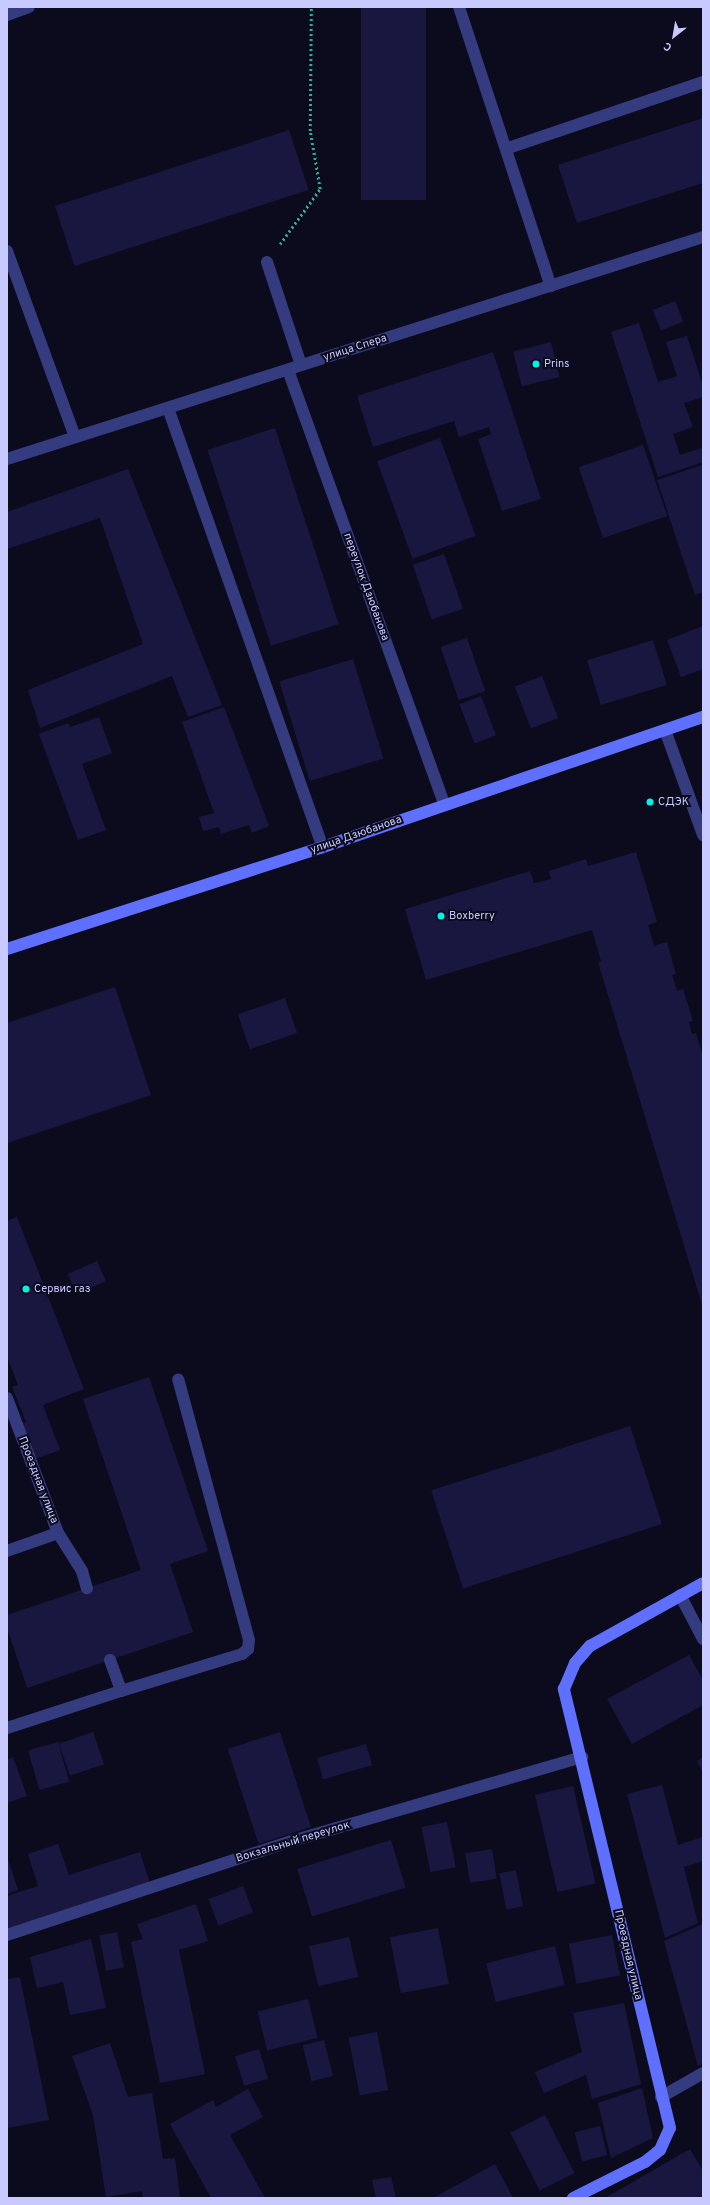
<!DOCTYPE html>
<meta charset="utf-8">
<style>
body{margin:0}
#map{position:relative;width:710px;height:2205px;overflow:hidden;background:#0c0b1e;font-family:Overpass,sans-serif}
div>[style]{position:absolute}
.building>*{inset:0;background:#191640;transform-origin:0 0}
.path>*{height:2.5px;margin-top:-1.25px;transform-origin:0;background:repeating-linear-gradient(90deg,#28b398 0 2px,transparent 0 5px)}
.lane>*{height:12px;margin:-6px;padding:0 6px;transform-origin:6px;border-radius:6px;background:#343b7f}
.street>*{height:12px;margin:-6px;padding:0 6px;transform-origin:6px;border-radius:6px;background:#343b7f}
.secondary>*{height:12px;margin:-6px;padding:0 6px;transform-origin:6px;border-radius:6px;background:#5f70ff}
.dots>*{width:11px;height:11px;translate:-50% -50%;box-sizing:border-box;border:2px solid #0c0b1e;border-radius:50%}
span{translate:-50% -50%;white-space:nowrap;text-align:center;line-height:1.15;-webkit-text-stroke:4px #0c0b1e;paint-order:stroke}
.street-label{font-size:11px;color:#c8c9ff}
.poi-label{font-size:11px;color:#c8c9ff}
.left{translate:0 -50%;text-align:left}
.frame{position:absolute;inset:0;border:8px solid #c8c9ff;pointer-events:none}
.north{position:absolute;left:654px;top:16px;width:40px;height:40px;-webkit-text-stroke:3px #0c0b1e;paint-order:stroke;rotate:211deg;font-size:11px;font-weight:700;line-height:16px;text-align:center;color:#c8c9ff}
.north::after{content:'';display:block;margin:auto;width:14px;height:18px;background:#c8c9ff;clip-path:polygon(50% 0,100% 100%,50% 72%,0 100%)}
</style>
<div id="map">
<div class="building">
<div style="left:361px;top:7px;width:65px;height:193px"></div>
<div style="clip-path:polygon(703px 118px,703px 183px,577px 223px,558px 165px)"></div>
<div style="left:289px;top:130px;width:63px;height:246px;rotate:72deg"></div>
<div style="left:675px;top:301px;width:22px;height:24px;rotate:68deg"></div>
<div style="clip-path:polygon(639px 323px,658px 382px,677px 376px,666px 342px,687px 336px,703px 386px,703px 397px,684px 403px,693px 427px,673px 434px,680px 455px,702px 448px,703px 462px,658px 477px,611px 332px)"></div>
<div style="left:551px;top:342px;width:36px;height:39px;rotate:76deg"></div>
<div style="clip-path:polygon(493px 352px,541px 499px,502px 511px,478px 439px,491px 434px,489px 427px,459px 437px,454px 421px,373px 447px,357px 396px)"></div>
<div style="left:275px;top:428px;width:206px;height:71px;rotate:72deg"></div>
<div style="left:440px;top:438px;width:104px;height:67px;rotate:70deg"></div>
<div style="left:643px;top:445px;width:75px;height:68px;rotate:71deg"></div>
<div style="clip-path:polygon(702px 465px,703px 592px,695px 595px,657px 480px)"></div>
<div style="clip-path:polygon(128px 469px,222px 705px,188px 717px,172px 676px,40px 728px,28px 690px,143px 644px,100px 518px,7px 549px,7px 512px)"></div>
<div style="left:444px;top:554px;width:58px;height:33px;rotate:71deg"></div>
<div style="clip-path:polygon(703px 626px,703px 669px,681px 677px,667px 640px)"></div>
<div style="left:467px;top:638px;width:56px;height:28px;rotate:71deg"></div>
<div style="left:653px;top:640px;width:47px;height:69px;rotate:73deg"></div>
<div style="left:353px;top:659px;width:104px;height:77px;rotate:73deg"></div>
<div style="left:542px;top:676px;width:45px;height:29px;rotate:69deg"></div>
<div style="left:481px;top:696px;width:42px;height:23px;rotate:69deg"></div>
<div style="clip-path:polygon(224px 707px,269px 826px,252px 833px,249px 825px,221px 834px,219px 827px,203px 831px,199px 817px,214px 813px,182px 722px)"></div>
<div style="clip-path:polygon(99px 717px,112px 753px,82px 764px,106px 830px,78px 840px,39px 734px,68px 723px,70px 727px)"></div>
<div style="clip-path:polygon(636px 852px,657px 922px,648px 925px,654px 946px,667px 942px,676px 974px,672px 975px,677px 991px,683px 989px,693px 1021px,689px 1022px,692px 1034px,696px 1033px,703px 1056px,703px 1308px,598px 962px,601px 961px,592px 930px,426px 980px,405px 909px,530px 871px,534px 883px,551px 879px,549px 871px,586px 859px,588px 866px)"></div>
<div style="clip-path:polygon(115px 987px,151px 1095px,7px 1143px,7px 1023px)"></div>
<div style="left:285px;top:998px;width:37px;height:50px;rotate:71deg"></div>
<div style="clip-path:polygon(17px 1217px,84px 1389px,43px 1405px,60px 1450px,32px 1460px,19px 1424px,26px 1422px,12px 1387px,18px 1385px,7px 1356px,7px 1221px)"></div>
<div style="left:97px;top:1261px;width:22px;height:32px;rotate:66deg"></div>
<div style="clip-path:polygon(149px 1377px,208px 1551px,170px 1564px,193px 1632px,27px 1688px,7px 1628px,7px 1615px,141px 1570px,83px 1399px)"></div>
<div style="left:630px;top:1426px;width:103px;height:209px;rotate:72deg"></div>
<div style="clip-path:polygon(689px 1655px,703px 1680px,703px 1705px,632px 1744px,607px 1699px)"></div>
<div style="left:93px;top:1732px;width:34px;height:36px;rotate:71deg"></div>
<div style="left:280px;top:1732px;width:100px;height:55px;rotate:72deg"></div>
<div style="left:58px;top:1742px;width:41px;height:31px;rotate:74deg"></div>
<div style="left:366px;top:1744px;width:22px;height:51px;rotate:74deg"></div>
<div style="clip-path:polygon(13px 1757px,27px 1796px,7px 1803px,7px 1760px)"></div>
<div style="clip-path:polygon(703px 1757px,703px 1773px,697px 1761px)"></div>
<div style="clip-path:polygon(662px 1785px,678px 1845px,703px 1837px,703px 1861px,684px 1867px,698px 1923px,665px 1938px,627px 1794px)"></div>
<div style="left:573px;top:1786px;width:100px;height:39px;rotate:77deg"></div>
<div style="left:447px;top:1822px;width:46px;height:26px;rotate:79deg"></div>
<div style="left:391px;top:1840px;width:50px;height:98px;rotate:73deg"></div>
<div style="clip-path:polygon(58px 1844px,69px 1875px,140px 1852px,151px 1887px,7px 1933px,7px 1896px,38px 1886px,28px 1854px)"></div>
<div style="left:492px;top:1849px;width:30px;height:27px;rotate:81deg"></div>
<div style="clip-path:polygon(7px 1856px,18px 1890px,7px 1894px)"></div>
<div style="left:516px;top:1870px;width:37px;height:17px;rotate:79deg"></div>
<div style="left:243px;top:1886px;width:28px;height:37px;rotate:69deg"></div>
<div style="clip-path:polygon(196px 1904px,208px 1941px,179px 1950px,205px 2074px,160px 2083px,131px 1942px,143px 1939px,137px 1924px)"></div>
<div style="clip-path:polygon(703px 1924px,703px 2063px,698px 2066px,664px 1941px)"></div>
<div style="left:438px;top:1928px;width:57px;height:49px;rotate:79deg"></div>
<div style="left:117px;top:1932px;width:36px;height:18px;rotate:79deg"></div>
<div style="left:612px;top:1935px;width:41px;height:44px;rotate:79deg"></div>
<div style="left:349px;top:1937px;width:41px;height:41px;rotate:77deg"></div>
<div style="clip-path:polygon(91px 1939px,106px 2008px,70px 2015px,63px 1982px,37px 1988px,30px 1957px)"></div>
<div style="left:555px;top:1946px;width:40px;height:71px;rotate:76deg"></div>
<div style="clip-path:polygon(20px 1977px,49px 2120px,7px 2128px,7px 1979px)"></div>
<div style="left:308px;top:1999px;width:40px;height:52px;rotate:76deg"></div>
<div style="clip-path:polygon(624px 2003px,641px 2084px,592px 2099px,586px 2075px,544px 2093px,535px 2072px,582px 2052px,573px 2013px)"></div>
<div style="left:377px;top:2032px;width:59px;height:29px;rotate:79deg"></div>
<div style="left:324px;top:2040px;width:37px;height:22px;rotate:76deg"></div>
<div style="clip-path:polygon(110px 2043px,128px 2097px,152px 2093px,163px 2159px,175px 2158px,180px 2198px,143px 2198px,142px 2191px,106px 2197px,93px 2115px,72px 2056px)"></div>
<div style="left:259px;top:2049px;width:31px;height:25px;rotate:73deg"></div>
<div style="clip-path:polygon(642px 2088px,653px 2138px,611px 2158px,598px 2103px)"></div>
<div style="clip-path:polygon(248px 2089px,263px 2117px,230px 2135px,265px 2198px,211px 2198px,170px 2124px,213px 2100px,216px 2107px)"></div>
<div style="left:545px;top:2115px;width:65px;height:39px;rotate:63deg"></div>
<div style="left:600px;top:2126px;width:30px;height:26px;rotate:76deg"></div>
<div style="clip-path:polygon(690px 2149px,703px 2171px,703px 2198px,605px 2198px)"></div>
<div style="clip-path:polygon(495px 2164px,513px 2198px,433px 2198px)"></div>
<div style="clip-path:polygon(391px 2177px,396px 2198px,376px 2198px,372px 2180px)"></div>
</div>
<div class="path">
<div style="left:280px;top:244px;width:68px;rotate:-54deg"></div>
<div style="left:320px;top:189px;width:59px;rotate:-99.8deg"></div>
<div style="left:310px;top:131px;width:124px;rotate:-89.5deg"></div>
</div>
<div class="lane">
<div style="left:459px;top:7px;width:294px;rotate:71.8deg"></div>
<div style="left:7px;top:15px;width:23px;rotate:-20deg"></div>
<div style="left:508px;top:148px;width:206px;rotate:-18.7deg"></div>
<div style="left:7px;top:251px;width:198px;rotate:69.9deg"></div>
<div style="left:267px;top:262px;width:108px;rotate:71.7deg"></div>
<div style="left:168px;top:408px;width:466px;rotate:70.6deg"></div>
<div style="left:58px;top:1533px;width:45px;rotate:57.7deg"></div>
<div style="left:82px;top:1571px;width:18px;rotate:74deg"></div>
<div style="left:110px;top:1660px;width:33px;rotate:70deg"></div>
<div style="left:121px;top:1691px;width:127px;rotate:-17deg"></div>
<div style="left:242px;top:1654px;width:8px;rotate:-40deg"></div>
<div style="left:248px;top:1649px;width:9px;rotate:-84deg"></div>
<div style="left:249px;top:1640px;width:270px;rotate:-105.2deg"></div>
<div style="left:7px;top:1728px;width:120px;rotate:-18deg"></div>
<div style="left:661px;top:2097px;width:48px;rotate:-29.7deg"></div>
</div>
<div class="street">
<div style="left:288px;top:370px;width:461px;rotate:70.2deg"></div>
<div style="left:7px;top:459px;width:731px;rotate:-17.69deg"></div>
<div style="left:665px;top:730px;width:112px;rotate:70.1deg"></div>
<div style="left:7px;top:1398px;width:144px;rotate:69.3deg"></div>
<div style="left:58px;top:1533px;width:54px;rotate:160.6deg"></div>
<div style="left:680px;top:1595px;width:50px;rotate:62.4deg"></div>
<div style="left:7px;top:1935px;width:303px;rotate:-18.3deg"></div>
<div style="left:295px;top:1840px;width:299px;rotate:-16.1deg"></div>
</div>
<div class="secondary">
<div style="left:7px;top:949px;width:332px;rotate:-17.9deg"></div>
<div style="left:323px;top:847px;width:402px;rotate:-18.9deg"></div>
<div style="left:573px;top:2198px;width:80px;rotate:-26.6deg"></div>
<div style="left:645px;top:2162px;width:19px;rotate:-39deg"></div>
<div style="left:660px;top:2150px;width:24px;rotate:-66deg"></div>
<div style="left:670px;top:2128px;width:452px;rotate:-103.6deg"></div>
<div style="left:564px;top:1689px;width:28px;rotate:-67deg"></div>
<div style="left:575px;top:1663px;width:23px;rotate:-49deg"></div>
<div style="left:590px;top:1646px;width:129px;rotate:-29.1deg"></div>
</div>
<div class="dots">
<div style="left:536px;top:364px;background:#00f3ea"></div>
<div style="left:650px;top:802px;background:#00f3ea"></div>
<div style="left:441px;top:916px;background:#00f3ea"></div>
<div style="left:26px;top:1289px;background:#00f3ea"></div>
</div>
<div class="street-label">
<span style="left:355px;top:348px;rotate:-18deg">улица Спера</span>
<span style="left:366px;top:587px;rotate:70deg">переулок Дзюбанова</span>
<span style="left:356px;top:835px;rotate:-19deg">улица Дзюбанова</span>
<span style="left:38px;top:1480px;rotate:69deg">Проездная улица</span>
<span style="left:293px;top:1842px;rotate:-17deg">Вокзальный переулок</span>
<span style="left:628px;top:1955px;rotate:77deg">Проездная улица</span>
</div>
<div class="poi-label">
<span class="left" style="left:544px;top:364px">Prins</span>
<span class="left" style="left:658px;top:802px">СДЭК</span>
<span class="left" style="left:449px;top:916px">Boxberry</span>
<span class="left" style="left:34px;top:1289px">Сервис газ</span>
</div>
<div class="frame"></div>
<div class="north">С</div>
</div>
